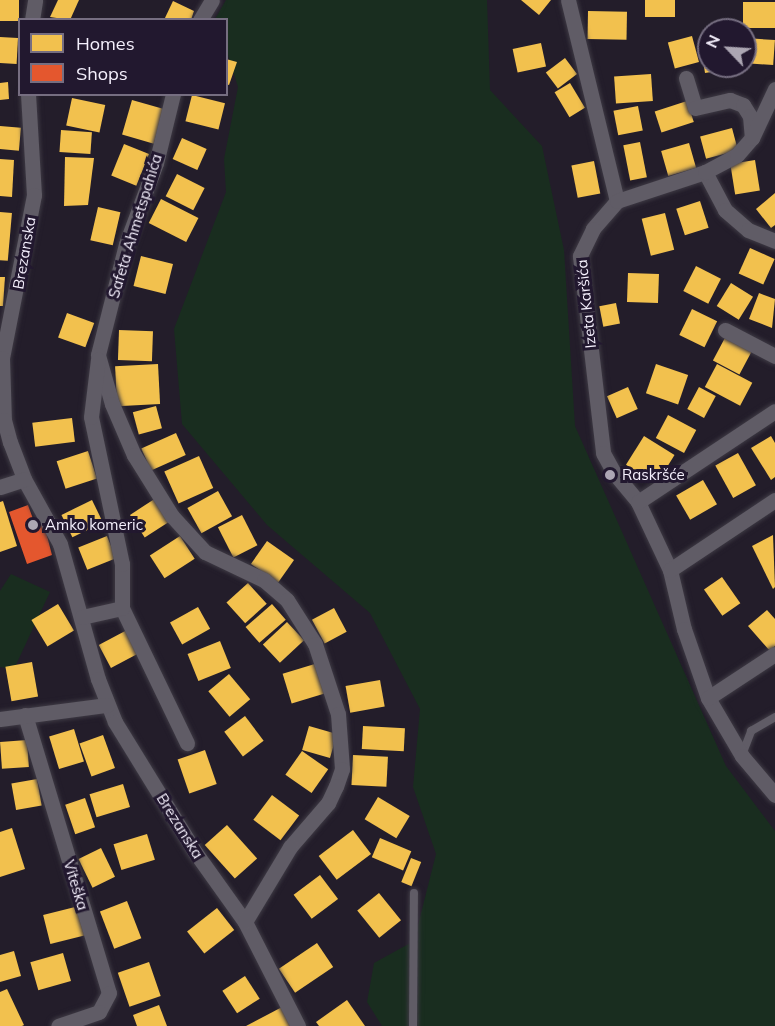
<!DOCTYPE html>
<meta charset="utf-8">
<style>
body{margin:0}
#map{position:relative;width:775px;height:1026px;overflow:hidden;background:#231d2a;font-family:Mulish,sans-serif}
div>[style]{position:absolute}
.green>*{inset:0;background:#192d1f}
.homes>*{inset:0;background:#f2c14e;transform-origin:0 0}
.shops>*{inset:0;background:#e4572e}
.roads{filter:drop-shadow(0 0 2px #3e3a44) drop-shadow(0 0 2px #3e3a44)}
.lane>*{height:8px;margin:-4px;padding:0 4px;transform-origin:4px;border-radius:4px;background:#605c66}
.street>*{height:15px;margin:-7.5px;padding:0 7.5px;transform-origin:7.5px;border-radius:7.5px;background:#605c66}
.dots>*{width:16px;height:16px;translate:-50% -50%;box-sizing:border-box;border:3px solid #22182f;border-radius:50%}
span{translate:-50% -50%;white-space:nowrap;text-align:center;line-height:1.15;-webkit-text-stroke:6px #22182f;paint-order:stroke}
.street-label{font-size:15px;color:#f5f0fd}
.poi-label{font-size:15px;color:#f5f0fd}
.left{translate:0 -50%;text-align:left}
.legend{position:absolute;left:18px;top:18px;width:210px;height:78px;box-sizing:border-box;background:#22182f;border:2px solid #766e81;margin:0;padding:8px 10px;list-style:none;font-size:18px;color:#f5f0fd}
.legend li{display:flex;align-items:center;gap:12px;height:30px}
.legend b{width:30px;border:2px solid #766e81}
.north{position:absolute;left:697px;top:18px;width:60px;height:60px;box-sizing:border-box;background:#22182f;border:2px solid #766e81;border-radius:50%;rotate:295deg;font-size:16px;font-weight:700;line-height:24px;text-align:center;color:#f5f0fd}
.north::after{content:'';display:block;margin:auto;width:21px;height:27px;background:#aca6b3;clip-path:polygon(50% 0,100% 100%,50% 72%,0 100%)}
</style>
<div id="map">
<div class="green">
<div style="clip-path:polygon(226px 0,487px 0,490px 90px,542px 146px,564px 250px,575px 426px,726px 766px,775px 831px,775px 1026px,382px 1026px,367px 1002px,374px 963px,414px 941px,436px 854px,413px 787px,420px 709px,370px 613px,267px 525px,182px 424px,174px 329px,226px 192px,224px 159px,238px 87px,227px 52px,226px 20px,215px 19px)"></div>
<div style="clip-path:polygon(11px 574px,50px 592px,14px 669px,0 667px,0 591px)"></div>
</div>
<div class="homes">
<div style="left:0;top:0;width:19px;height:21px"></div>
<div style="clip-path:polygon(58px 0,79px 0,70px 20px,50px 17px)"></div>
<div style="clip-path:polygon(521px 0,551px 0,539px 15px)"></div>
<div style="left:645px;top:0;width:30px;height:17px"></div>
<div style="clip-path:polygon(173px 1px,194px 11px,191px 20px,164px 20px)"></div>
<div style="left:775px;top:2px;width:26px;height:32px;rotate:90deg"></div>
<div style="left:588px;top:11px;width:39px;height:28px;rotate:1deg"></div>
<div style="left:692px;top:36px;width:27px;height:25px;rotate:75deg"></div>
<div style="left:0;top:37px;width:18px;height:26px;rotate:3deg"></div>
<div style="left:745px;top:38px;width:30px;height:25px;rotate:4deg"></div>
<div style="left:541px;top:43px;width:24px;height:29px;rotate:78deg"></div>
<div style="clip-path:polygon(709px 46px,709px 66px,742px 67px,705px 73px,701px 48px)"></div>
<div style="left:565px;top:58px;width:20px;height:24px;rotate:53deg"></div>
<div style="clip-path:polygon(226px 59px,237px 62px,229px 85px,226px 84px)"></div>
<div style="left:651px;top:74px;width:27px;height:37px;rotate:86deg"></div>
<div style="clip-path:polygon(8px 82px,9px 99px,0 100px,0 83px)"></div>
<div style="left:570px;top:83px;width:29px;height:18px;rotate:59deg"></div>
<div style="left:192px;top:95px;width:34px;height:27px;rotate:14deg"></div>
<div style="left:72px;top:98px;width:34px;height:28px;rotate:12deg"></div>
<div style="left:132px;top:100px;width:33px;height:36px;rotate:16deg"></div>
<div style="left:687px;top:101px;width:22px;height:34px;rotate:72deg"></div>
<div style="left:638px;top:106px;width:25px;height:25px;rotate:79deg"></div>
<div style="left:0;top:126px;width:21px;height:23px;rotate:5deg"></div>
<div style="left:732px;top:128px;width:23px;height:33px;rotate:75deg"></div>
<div style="left:61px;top:130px;width:31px;height:22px;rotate:4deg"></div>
<div style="left:182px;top:138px;width:27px;height:23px;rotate:24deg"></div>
<div style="left:640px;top:142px;width:36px;height:17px;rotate:79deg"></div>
<div style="left:689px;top:143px;width:26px;height:29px;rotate:74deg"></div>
<div style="left:124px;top:144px;width:27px;height:34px;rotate:22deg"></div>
<div style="clip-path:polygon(65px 157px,94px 158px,88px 205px,64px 206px)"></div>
<div style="clip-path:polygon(0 159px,14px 160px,12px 197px,0 196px)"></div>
<div style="left:755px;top:160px;width:31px;height:25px;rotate:81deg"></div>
<div style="left:594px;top:161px;width:33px;height:23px;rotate:79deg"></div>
<div style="left:177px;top:174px;width:31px;height:25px;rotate:27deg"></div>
<div style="clip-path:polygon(775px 193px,775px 225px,771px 228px,756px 209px)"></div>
<div style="left:161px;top:199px;width:42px;height:27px;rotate:27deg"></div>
<div style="left:700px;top:201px;width:28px;height:25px;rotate:72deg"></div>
<div style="left:98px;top:207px;width:23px;height:34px;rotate:13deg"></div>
<div style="left:0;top:212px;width:12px;height:48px;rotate:5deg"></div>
<div style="left:665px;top:213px;width:38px;height:24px;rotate:76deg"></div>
<div style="left:750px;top:248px;width:27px;height:28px;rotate:24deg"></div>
<div style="left:141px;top:256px;width:33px;height:31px;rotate:14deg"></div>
<div style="left:696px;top:266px;width:28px;height:28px;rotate:27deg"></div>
<div style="left:628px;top:273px;width:31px;height:29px;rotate:2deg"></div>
<div style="clip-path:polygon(0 277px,5px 277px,3px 306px,0 306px)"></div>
<div style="left:731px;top:283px;width:26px;height:27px;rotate:32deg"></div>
<div style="clip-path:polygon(759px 293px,775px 299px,772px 328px,749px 319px)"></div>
<div style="left:616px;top:303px;width:21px;height:17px;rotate:79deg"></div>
<div style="left:692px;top:309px;width:28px;height:29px;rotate:26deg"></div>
<div style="left:67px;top:313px;width:29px;height:26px;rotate:20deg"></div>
<div style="left:119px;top:330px;width:34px;height:30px;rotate:2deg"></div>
<div style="left:727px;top:334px;width:30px;height:30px;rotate:28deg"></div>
<div style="left:158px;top:364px;width:40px;height:43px;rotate:87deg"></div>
<div style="left:656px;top:364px;width:34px;height:31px;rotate:19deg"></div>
<div style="left:717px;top:364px;width:40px;height:26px;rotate:28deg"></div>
<div style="left:628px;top:387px;width:24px;height:23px;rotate:66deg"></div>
<div style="left:699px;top:387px;width:19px;height:25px;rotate:28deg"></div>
<div style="left:156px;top:406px;width:23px;height:24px;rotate:75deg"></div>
<div style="left:668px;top:415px;width:32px;height:26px;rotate:28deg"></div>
<div style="left:72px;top:418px;width:24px;height:40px;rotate:83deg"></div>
<div style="left:176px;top:433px;width:24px;height:38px;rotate:66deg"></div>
<div style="left:644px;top:436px;width:36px;height:34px;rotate:32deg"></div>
<div style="clip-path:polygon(771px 436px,775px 443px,775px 477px,771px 480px,751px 448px)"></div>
<div style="left:88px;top:451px;width:29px;height:33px;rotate:72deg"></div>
<div style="left:738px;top:453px;width:37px;height:26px;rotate:61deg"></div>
<div style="left:199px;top:456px;width:35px;height:38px;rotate:66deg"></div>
<div style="left:703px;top:480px;width:28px;height:31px;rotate:60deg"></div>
<div style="left:218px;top:491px;width:29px;height:35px;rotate:61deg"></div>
<div style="left:156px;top:498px;width:27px;height:31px;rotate:57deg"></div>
<div style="left:92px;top:500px;width:25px;height:34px;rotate:64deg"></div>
<div style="clip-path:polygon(3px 501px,17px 546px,0 552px,0 502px)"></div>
<div style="left:242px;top:515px;width:34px;height:27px;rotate:63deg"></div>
<div style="clip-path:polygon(773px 535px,775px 587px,773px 589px,752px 546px)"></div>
<div style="left:107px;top:536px;width:24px;height:31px;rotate:68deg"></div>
<div style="left:180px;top:536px;width:27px;height:36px;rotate:57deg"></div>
<div style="left:267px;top:541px;width:33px;height:28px;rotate:35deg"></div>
<div style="left:722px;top:577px;width:32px;height:22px;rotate:55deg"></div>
<div style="left:248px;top:583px;width:28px;height:29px;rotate:48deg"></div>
<div style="left:58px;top:604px;width:31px;height:31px;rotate:59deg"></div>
<div style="left:272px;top:604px;width:21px;height:35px;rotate:49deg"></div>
<div style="left:198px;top:607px;width:25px;height:32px;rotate:61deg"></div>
<div style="left:334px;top:608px;width:27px;height:25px;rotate:62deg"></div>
<div style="clip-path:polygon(767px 610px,775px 619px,775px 646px,770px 651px,748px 626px)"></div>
<div style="left:287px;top:622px;width:25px;height:33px;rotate:47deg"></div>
<div style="left:127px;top:630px;width:26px;height:32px;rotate:62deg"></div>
<div style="left:220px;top:641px;width:29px;height:35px;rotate:68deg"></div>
<div style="left:32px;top:662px;width:35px;height:27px;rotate:80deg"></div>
<div style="left:318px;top:663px;width:31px;height:37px;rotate:73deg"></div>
<div style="left:229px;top:674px;width:33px;height:27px;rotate:50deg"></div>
<div style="left:380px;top:680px;width:27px;height:35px;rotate:80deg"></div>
<div style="left:245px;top:716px;width:31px;height:26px;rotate:53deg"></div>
<div style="left:309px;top:726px;width:29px;height:25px;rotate:16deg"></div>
<div style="left:363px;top:726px;width:42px;height:23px;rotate:3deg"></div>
<div style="left:74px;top:729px;width:34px;height:26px;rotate:73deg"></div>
<div style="left:103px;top:735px;width:35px;height:25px;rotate:70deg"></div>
<div style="left:27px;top:740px;width:27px;height:27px;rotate:86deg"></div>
<div style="left:205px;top:750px;width:36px;height:29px;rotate:71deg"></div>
<div style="left:302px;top:751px;width:32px;height:29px;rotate:35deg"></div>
<div style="left:353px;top:755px;width:35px;height:30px;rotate:3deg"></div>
<div style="left:37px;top:779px;width:27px;height:26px;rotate:80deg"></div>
<div style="left:123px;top:784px;width:24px;height:35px;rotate:73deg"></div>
<div style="left:272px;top:795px;width:34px;height:31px;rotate:37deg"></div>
<div style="left:378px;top:797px;width:37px;height:26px;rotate:31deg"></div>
<div style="left:85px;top:798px;width:31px;height:21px;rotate:71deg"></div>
<div style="left:227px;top:825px;width:45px;height:30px;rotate:48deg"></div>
<div style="clip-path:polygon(12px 828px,25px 869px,0 877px,0 832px)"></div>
<div style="left:353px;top:830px;width:30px;height:43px;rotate:53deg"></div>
<div style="left:147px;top:834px;width:27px;height:35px;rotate:73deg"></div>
<div style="left:380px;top:838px;width:34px;height:21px;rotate:23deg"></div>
<div style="left:101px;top:848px;width:32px;height:25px;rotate:64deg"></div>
<div style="left:411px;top:858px;width:11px;height:26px;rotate:22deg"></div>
<div style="left:320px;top:875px;width:30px;height:33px;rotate:53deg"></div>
<div style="left:379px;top:893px;width:35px;height:28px;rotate:51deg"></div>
<div style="left:127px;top:901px;width:40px;height:29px;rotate:69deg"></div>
<div style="left:79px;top:906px;width:30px;height:37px;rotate:76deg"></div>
<div style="left:217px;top:908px;width:28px;height:38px;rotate:52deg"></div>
<div style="left:317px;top:943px;width:29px;height:46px;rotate:56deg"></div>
<div style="clip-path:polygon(14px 951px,21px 976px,0 982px,0 955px)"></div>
<div style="left:63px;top:953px;width:29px;height:34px;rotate:74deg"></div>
<div style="left:149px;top:962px;width:36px;height:33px;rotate:71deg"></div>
<div style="left:245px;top:976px;width:27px;height:27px;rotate:57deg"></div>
<div style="clip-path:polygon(7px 989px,24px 1025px,22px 1026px,0 1026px,0 992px)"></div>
<div style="clip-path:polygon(347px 1000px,365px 1026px,319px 1026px,316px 1022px)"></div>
<div style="clip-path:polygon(159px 1005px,167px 1026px,137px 1026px,133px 1015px)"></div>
<div style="clip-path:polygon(284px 1006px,294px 1026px,246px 1026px)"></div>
</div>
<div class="shops">
<div style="clip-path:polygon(28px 505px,36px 527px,44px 524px,52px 555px,27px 564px,9px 512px)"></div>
</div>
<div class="roads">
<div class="lane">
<div style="left:742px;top:755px;width:26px;rotate:-69deg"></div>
<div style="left:751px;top:731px;width:28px;rotate:-30deg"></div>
<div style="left:413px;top:1026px;width:133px;rotate:-89.6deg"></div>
</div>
<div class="street">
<div style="left:568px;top:0;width:207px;rotate:76.3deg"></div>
<div style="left:617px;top:201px;width:37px;rotate:131deg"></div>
<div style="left:593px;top:229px;width:30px;rotate:116deg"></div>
<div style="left:580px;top:256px;width:198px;rotate:83.3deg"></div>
<div style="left:603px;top:453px;width:23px;rotate:61deg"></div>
<div style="left:614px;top:473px;width:38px;rotate:50deg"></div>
<div style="left:638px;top:502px;width:75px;rotate:64.8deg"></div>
<div style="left:670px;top:570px;width:61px;rotate:76.7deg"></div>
<div style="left:684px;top:629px;width:73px;rotate:70.8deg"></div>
<div style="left:708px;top:698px;width:67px;rotate:59.6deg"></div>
<div style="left:742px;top:756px;width:51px;rotate:49.8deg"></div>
<div style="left:32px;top:20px;width:20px;rotate:-81deg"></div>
<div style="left:200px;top:20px;width:23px;rotate:-59deg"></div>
<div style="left:686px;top:78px;width:31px;rotate:73deg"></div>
<div style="left:695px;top:108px;width:36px;rotate:-13deg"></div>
<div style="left:730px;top:100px;width:14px;rotate:21deg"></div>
<div style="left:743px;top:105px;width:13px;rotate:58deg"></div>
<div style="left:750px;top:116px;width:22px;rotate:85deg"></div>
<div style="left:28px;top:94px;width:101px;rotate:86.6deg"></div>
<div style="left:34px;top:195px;width:166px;rotate:101.1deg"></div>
<div style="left:2px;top:358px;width:62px;rotate:88.2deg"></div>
<div style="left:4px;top:420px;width:23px;rotate:75deg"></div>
<div style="left:10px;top:442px;width:40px;rotate:69deg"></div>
<div style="left:24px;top:479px;width:74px;rotate:61deg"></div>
<div style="left:60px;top:544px;width:140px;rotate:74.3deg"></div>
<div style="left:98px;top:679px;width:46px;rotate:68.4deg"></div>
<div style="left:115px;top:722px;width:153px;rotate:58.4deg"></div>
<div style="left:195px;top:852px;width:86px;rotate:54.5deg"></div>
<div style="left:245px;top:922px;width:117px;rotate:63deg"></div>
<div style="left:173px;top:94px;width:71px;rotate:103.8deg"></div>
<div style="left:156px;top:163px;width:86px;rotate:110.3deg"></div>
<div style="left:126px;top:244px;width:114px;rotate:104.2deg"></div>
<div style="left:98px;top:355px;width:51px;rotate:74.1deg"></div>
<div style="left:112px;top:404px;width:56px;rotate:66.7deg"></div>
<div style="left:134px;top:455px;width:72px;rotate:58.1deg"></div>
<div style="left:172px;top:516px;width:49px;rotate:47.5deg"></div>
<div style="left:205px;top:552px;width:65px;rotate:25.4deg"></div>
<div style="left:264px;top:580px;width:30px;rotate:41deg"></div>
<div style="left:287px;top:600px;width:52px;rotate:57.5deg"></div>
<div style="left:315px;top:644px;width:74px;rotate:71.8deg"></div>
<div style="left:338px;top:714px;width:55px;rotate:85.8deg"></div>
<div style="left:342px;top:769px;width:18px;rotate:109deg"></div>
<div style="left:336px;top:786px;width:19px;rotate:115deg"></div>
<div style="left:328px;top:803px;width:58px;rotate:130.8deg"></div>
<div style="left:290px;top:847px;width:87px;rotate:121deg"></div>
<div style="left:705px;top:172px;width:43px;rotate:62.2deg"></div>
<div style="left:725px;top:210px;width:30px;rotate:41deg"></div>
<div style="left:748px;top:230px;width:29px;rotate:22deg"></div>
<div style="left:617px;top:201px;width:93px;rotate:-18.2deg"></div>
<div style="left:705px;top:172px;width:36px;rotate:-28deg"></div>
<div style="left:737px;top:155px;width:23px;rotate:-49deg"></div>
<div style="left:752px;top:138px;width:54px;rotate:-64.9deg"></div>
<div style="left:725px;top:330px;width:56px;rotate:27.5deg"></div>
<div style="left:0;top:487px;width:25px;rotate:-18deg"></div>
<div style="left:638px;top:502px;width:164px;rotate:-33.6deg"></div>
<div style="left:670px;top:570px;width:126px;rotate:-33.7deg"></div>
<div style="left:122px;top:608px;width:150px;rotate:64.3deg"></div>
<div style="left:82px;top:617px;width:41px;rotate:-12.7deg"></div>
<div style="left:122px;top:608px;width:44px;rotate:-90deg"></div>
<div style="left:122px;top:564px;width:150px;rotate:-101.9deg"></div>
<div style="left:91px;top:417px;width:58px;rotate:-83.1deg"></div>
<div style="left:708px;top:698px;width:80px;rotate:-33.3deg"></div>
<div style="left:25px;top:715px;width:290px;rotate:73.2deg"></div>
<div style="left:109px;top:993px;width:21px;rotate:118deg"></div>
<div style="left:99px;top:1012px;width:43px;rotate:161.1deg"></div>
<div style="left:0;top:719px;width:108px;rotate:-7.5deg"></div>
</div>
</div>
<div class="dots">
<div style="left:610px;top:475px;background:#aca6b3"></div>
<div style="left:33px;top:525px;background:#aca6b3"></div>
</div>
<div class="street-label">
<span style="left:135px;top:226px;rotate:-73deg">Safeta Ahmetspahića</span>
<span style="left:24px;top:253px;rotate:-80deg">Brezanska</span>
<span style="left:586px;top:304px;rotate:-96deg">Izeta Karšića</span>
<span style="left:180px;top:826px;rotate:58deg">Brezanska</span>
<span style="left:76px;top:885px;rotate:73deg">Viteška</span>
</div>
<div class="poi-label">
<span class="left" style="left:622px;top:475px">Raskršće</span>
<span class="left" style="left:45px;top:525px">Amko komeric</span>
</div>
<ul class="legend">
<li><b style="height:16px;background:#f2c14e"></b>Homes</li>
<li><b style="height:16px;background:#e4572e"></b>Shops</li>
</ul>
<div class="north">N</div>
</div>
